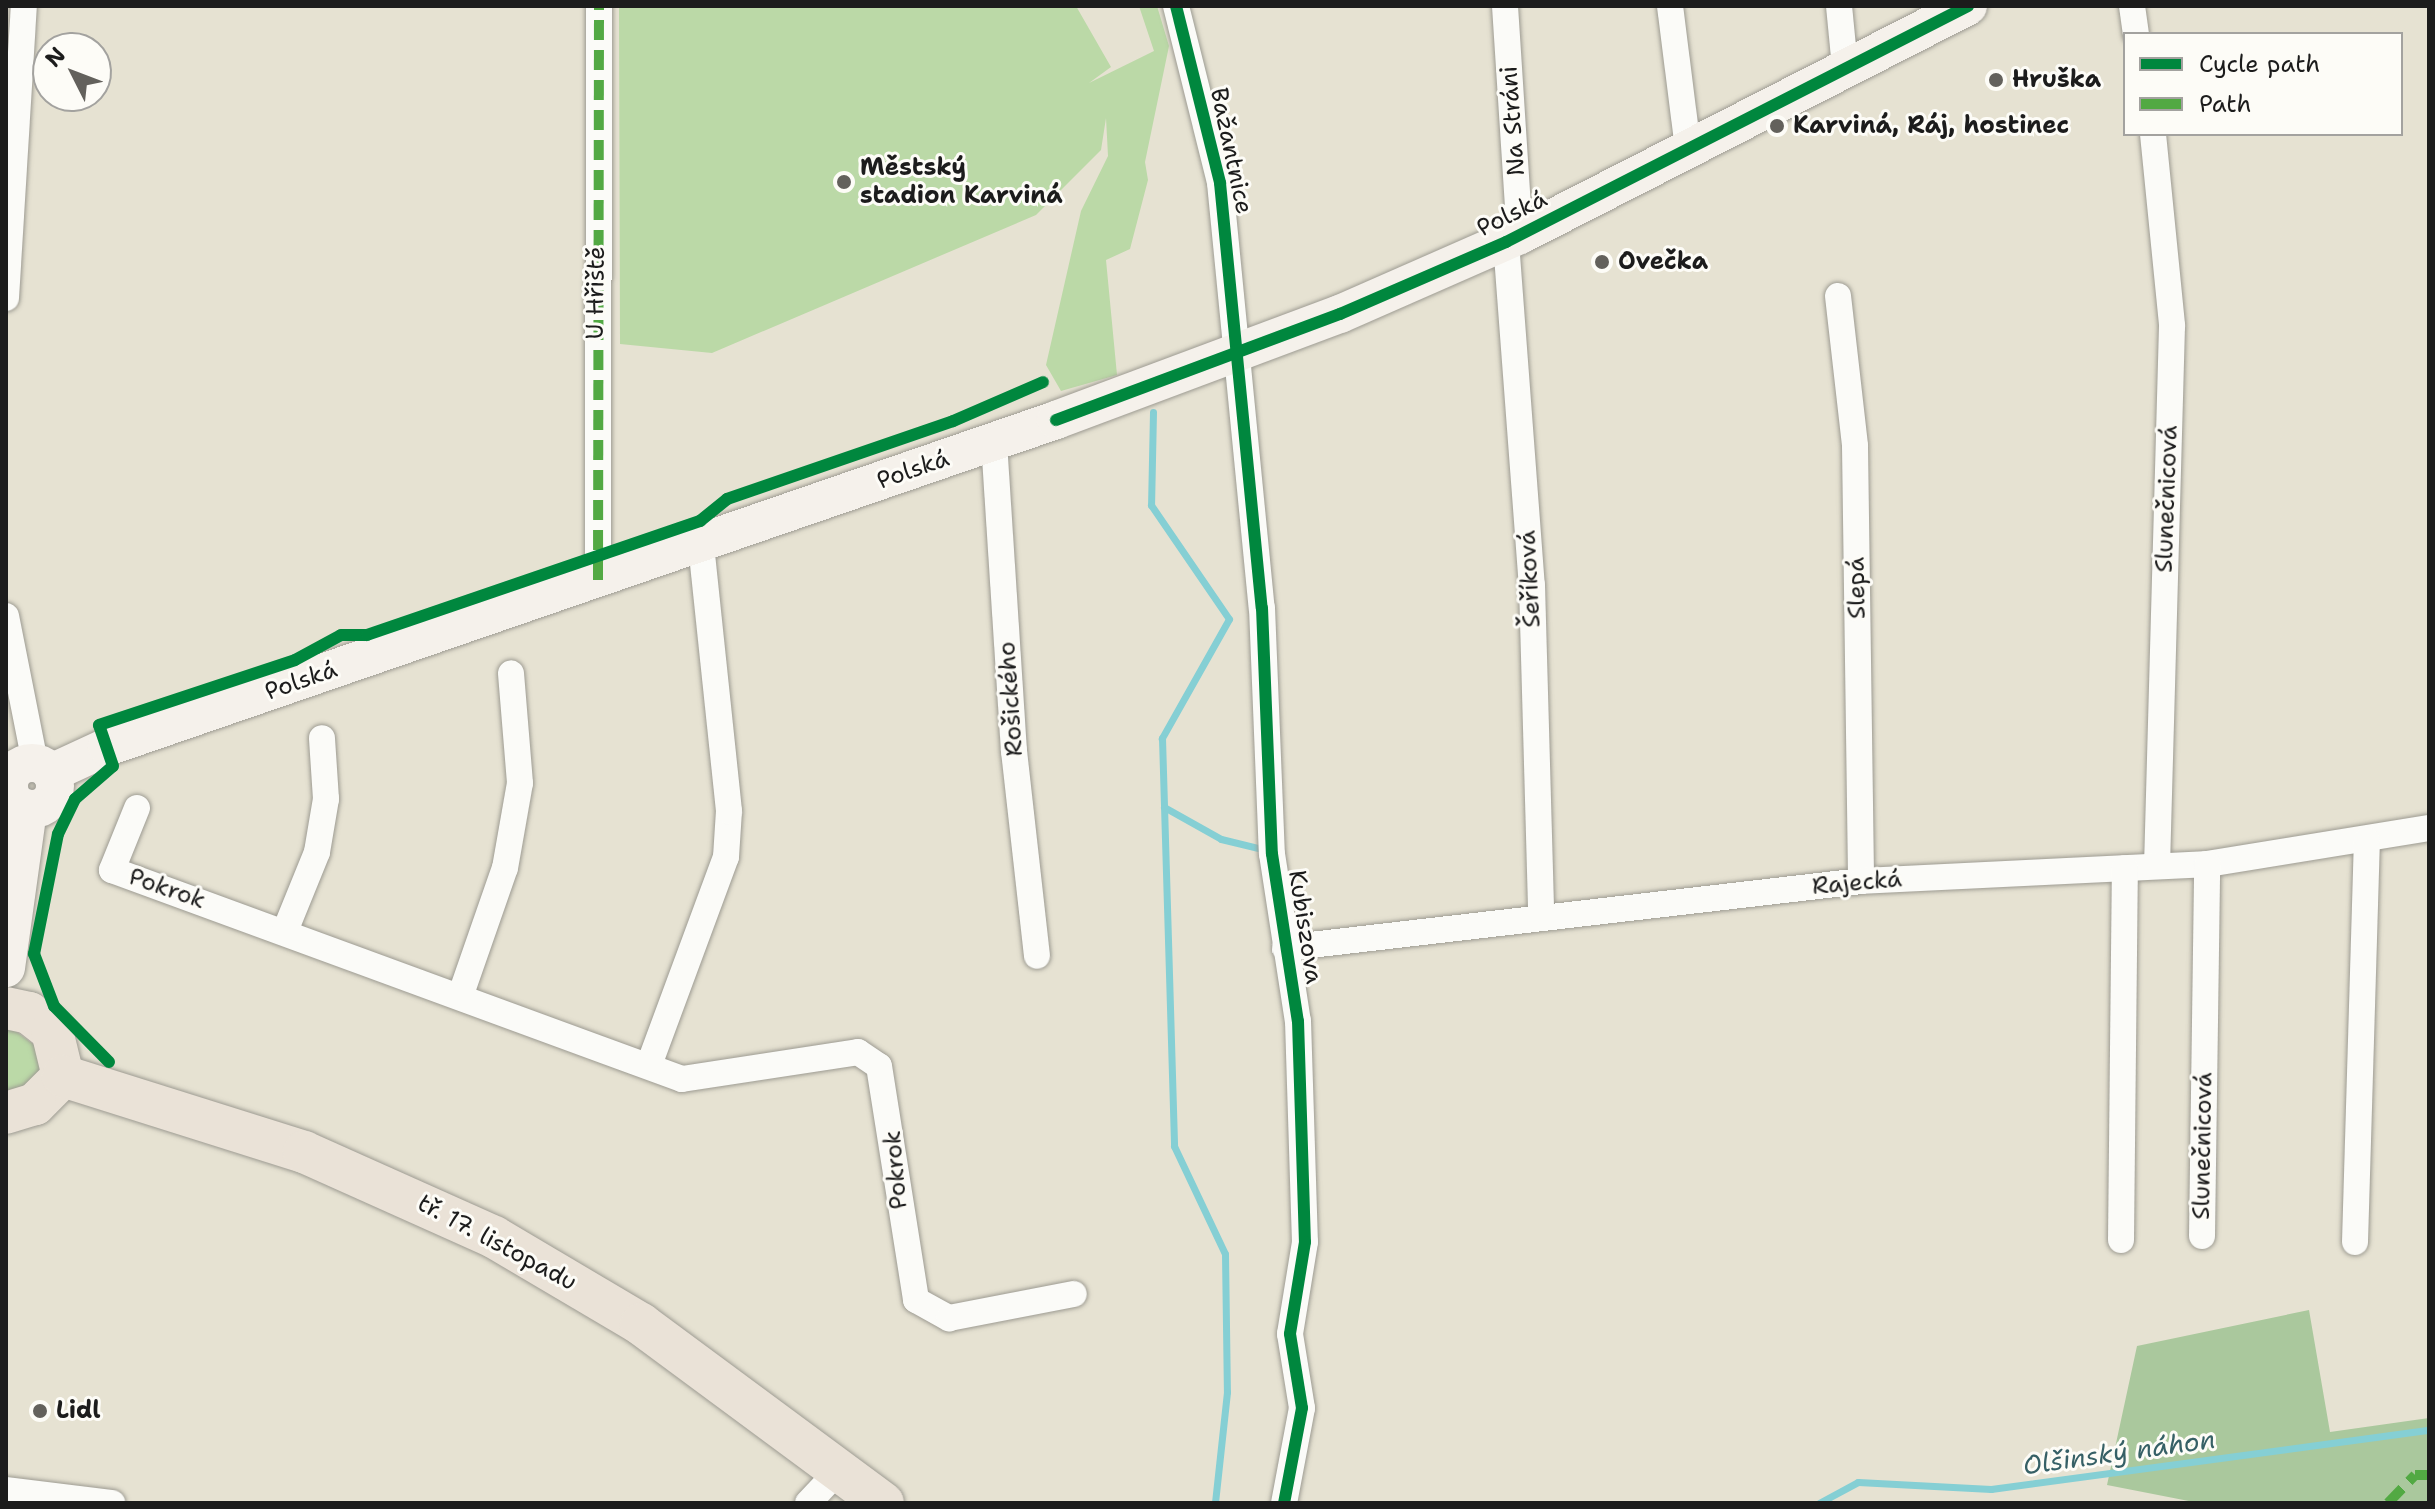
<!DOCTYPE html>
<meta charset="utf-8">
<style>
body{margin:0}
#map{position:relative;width:2435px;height:1509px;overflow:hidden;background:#e6e2d2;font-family:"Shantell Sans",sans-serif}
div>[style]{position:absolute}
.green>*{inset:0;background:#bbd9a7}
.forest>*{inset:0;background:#aac89d}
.stream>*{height:7px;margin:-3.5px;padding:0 3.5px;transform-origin:3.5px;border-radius:3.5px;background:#85cfd4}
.roads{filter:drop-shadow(0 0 2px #9d9b92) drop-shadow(0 0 2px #9d9b92)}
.street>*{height:26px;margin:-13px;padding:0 13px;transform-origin:13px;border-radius:13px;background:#fbfbf8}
.secondary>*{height:38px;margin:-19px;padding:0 19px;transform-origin:19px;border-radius:19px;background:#f5f1eb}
.secondary>.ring{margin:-19px;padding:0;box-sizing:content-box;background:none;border:38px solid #f5f1eb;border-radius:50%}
.primary>*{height:42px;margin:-21px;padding:0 21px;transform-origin:21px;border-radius:21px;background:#eae2d7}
.quiet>*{height:10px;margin-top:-5px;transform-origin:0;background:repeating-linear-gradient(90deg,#52a943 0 20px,transparent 0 30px)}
.cycleway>*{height:12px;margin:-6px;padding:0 6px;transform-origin:6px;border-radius:6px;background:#00873e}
.dots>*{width:22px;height:22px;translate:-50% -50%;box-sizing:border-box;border:4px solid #fdfcf7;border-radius:50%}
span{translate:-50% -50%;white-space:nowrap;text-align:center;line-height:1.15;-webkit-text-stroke:6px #fdfcf7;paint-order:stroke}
.poi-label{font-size:24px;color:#1c1c1c;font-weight:700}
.left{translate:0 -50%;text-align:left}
.street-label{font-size:24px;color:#1c1c1c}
.water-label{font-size:26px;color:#366066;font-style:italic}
.frame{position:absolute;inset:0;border:8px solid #1c1c1c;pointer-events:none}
.legend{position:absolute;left:2123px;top:32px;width:280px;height:104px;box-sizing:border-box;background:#fdfcf7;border:2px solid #a3a29f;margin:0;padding:10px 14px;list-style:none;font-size:24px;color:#1c1c1c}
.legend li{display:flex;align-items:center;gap:16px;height:40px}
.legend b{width:40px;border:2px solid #a3a29f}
.north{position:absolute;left:32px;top:32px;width:80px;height:80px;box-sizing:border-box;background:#fdfcf7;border:2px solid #a3a29f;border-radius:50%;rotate:312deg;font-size:22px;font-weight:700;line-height:32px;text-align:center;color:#1c1c1c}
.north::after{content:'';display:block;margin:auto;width:28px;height:36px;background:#63615c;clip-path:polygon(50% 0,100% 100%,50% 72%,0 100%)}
</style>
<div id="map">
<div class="green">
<div style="clip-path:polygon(619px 6px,1076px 6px,1111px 67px,1089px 83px,1154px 51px,1139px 6px,1157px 6px,1169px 46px,1145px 162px,1148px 180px,1130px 249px,1106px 260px,1117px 375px,1061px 391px,1046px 365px,1081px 211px,1108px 156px,1106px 118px,1101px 150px,1036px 215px,712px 353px,620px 344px)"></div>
<div style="clip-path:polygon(6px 1024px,41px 1050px,40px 1078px,6px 1098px)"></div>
</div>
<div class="forest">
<div style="clip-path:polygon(2309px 1310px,2330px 1432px,2429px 1418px,2429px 1503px,2199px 1503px,2107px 1485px,2137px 1346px)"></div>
</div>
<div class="stream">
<div style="left:1153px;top:412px;width:93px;rotate:91.2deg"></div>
<div style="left:1151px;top:505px;width:138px;rotate:55.6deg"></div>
<div style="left:1229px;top:619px;width:137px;rotate:119.4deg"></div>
<div style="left:1162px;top:738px;width:408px;rotate:88.3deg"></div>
<div style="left:1174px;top:1146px;width:119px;rotate:64.7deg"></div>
<div style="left:1225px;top:1254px;width:138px;rotate:89.2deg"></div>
<div style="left:1227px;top:1392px;width:112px;rotate:96.2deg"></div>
<div style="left:1164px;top:807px;width:65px;rotate:29.3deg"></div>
<div style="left:1221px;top:839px;width:46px;rotate:13.7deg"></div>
<div style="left:1819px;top:1503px;width:44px;rotate:-28.3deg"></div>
<div style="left:1858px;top:1482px;width:133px;rotate:3deg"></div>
<div style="left:1991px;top:1489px;width:442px;rotate:-7.7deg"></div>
</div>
<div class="roads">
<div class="street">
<div style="left:1176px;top:6px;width:182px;rotate:76deg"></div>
<div style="left:1220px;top:183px;width:427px;rotate:84.4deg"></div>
<div style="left:1262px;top:608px;width:246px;rotate:87.7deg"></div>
<div style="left:1272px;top:854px;width:169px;rotate:81.2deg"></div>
<div style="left:1298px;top:1021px;width:221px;rotate:88.2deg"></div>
<div style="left:1305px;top:1242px;width:93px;rotate:99.3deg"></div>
<div style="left:1290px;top:1334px;width:75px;rotate:80.8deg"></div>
<div style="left:1302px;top:1408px;width:97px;rotate:100.7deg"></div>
<div style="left:1505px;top:6px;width:229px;rotate:86.3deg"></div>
<div style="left:1670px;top:6px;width:143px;rotate:82.8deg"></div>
<div style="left:1839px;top:6px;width:61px;rotate:84.4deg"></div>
<div style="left:2132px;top:6px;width:28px;rotate:82deg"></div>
<div style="left:2153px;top:134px;width:193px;rotate:84.3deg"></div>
<div style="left:2172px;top:326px;width:540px;rotate:91.59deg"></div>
<div style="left:1506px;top:242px;width:344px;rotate:85.7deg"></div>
<div style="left:1532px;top:585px;width:331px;rotate:88.4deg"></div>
<div style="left:1838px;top:296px;width:151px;rotate:83.5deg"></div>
<div style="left:1855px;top:446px;width:435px;rotate:89.2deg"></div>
<div style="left:6px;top:298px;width:293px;rotate:-86.5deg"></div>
<div style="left:994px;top:442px;width:310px;rotate:86.3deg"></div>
<div style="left:1014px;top:751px;width:206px;rotate:83.6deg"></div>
<div style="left:598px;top:580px;width:574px;rotate:-89.9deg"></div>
<div style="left:6px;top:616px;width:150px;rotate:78.8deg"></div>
<div style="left:6px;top:785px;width:2px"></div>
<div style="left:137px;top:808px;width:67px;rotate:112deg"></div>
<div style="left:112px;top:870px;width:607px;rotate:20.14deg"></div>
<div style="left:682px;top:1079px;width:178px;rotate:-8.7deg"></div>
<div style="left:858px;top:1052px;width:25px;rotate:34deg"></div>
<div style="left:879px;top:1066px;width:237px;rotate:81deg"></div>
<div style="left:916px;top:1300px;width:38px;rotate:29deg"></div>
<div style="left:949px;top:1318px;width:127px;rotate:-10.9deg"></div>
<div style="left:285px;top:931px;width:85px;rotate:-67.9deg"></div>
<div style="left:317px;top:852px;width:54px;rotate:-80.4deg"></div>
<div style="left:326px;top:799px;width:61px;rotate:-93.8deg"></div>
<div style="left:1285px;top:948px;width:580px;rotate:-6.63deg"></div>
<div style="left:1861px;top:881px;width:346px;rotate:-2.8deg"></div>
<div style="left:2207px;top:864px;width:225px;rotate:-9.2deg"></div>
<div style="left:461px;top:994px;width:133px;rotate:-70.8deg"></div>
<div style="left:505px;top:868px;width:86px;rotate:-80deg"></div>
<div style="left:520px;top:783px;width:110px;rotate:-94.7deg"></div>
<div style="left:649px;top:1065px;width:222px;rotate:-69.7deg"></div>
<div style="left:726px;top:857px;width:46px;rotate:-86.3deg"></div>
<div style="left:729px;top:811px;width:267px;rotate:-96deg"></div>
<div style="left:2202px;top:1236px;width:372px;rotate:-89.2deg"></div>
<div style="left:2121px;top:1240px;width:372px;rotate:-89.4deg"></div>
<div style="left:2355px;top:1242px;width:402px;rotate:-88.3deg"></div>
<div style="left:6px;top:1490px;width:107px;rotate:7deg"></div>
<div style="left:808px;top:1503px;width:47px;rotate:-46.7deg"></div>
</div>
<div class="secondary">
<div class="ring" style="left:9px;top:763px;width:8px;height:8px"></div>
<div style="left:51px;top:773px;width:62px;rotate:-24.9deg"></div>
<div style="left:107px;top:747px;width:1004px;rotate:-19.01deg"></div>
<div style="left:1056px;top:420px;width:303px;rotate:-20.5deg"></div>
<div style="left:1340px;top:314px;width:197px;rotate:-23.7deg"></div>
<div style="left:1520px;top:235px;width:503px;rotate:-27.07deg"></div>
<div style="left:6px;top:968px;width:161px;rotate:-82.1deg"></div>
</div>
<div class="primary">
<div style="left:6px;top:1008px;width:24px;rotate:12deg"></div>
<div style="left:29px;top:1013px;width:29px;rotate:38deg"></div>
<div style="left:52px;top:1031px;width:46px;rotate:76.3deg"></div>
<div style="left:63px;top:1076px;width:40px;rotate:135deg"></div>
<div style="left:35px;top:1104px;width:30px;rotate:163deg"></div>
<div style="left:63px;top:1076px;width:253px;rotate:17.5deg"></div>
<div style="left:304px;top:1152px;width:208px;rotate:24.1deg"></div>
<div style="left:494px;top:1237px;width:171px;rotate:30.6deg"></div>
<div style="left:641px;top:1324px;width:301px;rotate:36.5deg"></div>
</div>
</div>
<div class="quiet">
<div style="left:598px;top:580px;width:574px;rotate:-89.9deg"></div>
<div style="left:2388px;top:1503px;width:39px;rotate:-46deg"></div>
<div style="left:2415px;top:1475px;width:14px"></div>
</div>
<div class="cycleway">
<div style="left:1176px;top:6px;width:182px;rotate:76deg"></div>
<div style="left:1220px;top:183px;width:427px;rotate:84.4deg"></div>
<div style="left:1262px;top:608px;width:246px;rotate:87.7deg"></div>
<div style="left:1272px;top:854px;width:169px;rotate:81.2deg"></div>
<div style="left:1298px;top:1021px;width:221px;rotate:88.2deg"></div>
<div style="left:1305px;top:1242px;width:93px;rotate:99.3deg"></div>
<div style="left:1290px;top:1334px;width:75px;rotate:80.8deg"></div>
<div style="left:1302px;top:1408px;width:97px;rotate:100.7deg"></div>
<div style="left:1056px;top:420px;width:303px;rotate:-20.5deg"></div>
<div style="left:1340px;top:314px;width:181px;rotate:-23.4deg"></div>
<div style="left:1506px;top:242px;width:519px;rotate:-27.06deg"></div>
<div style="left:109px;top:1062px;width:78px;rotate:-134.5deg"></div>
<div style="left:54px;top:1006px;width:56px;rotate:-111deg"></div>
<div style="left:34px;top:954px;width:122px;rotate:-78.7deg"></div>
<div style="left:58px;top:834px;width:39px;rotate:-64deg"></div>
<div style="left:75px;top:799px;width:50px;rotate:-41deg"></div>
<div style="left:113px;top:766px;width:43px;rotate:-108.9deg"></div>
<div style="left:99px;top:725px;width:206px;rotate:-18.3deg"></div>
<div style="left:295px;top:660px;width:52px;rotate:-28.5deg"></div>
<div style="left:341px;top:635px;width:26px"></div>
<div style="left:367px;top:635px;width:352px;rotate:-18.9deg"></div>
<div style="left:700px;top:521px;width:35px;rotate:-39deg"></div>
<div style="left:727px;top:499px;width:239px;rotate:-19deg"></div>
<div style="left:953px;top:421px;width:98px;rotate:-23.4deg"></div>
</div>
<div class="dots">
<div style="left:1996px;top:80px;background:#63615c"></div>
<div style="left:1777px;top:126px;background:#63615c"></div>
<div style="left:844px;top:182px;background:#63615c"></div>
<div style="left:1602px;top:262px;background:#63615c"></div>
<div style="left:40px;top:1411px;background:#63615c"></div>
</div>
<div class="poi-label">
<span class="left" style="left:2012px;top:80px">Hruška</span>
<span class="left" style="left:1793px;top:126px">Karviná, Ráj, hostinec</span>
<span class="left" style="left:860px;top:182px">Městský<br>stadion Karviná</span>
<span class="left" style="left:1618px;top:262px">Ovečka</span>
<span class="left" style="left:56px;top:1411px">Lidl</span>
</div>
<div class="street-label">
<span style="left:1513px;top:121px;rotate:-94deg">Na Stráni</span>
<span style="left:1231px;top:151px;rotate:78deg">Bažantnice</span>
<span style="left:1512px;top:214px;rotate:-26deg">Polská</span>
<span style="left:596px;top:293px;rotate:-89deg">U Hřiště</span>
<span style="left:913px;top:470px;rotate:-19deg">Polská</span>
<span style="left:2167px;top:499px;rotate:-88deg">Slunečnicová</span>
<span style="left:1530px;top:579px;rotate:-93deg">Šeříková</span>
<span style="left:1857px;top:588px;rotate:-91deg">Slepá</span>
<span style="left:301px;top:681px;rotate:-19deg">Polská</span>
<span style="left:1011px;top:699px;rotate:-94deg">Rošického</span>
<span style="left:1857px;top:883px;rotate:-5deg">Rajecká</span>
<span style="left:167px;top:889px;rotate:19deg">Pokrok</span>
<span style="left:1305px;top:927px;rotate:81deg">Kubiszova</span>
<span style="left:2203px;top:1146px;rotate:-89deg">Slunečnicová</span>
<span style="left:896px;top:1170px;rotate:-95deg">Pokrok</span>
<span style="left:497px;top:1243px;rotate:28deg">tř. 17. listopadu</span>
</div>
<div class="water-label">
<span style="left:2119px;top:1452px;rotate:-8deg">Olšinský náhon</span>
</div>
<div class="frame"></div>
<ul class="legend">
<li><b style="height:10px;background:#00873e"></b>Cycle path</li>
<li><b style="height:10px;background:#52a943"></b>Path</li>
</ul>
<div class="north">N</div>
</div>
